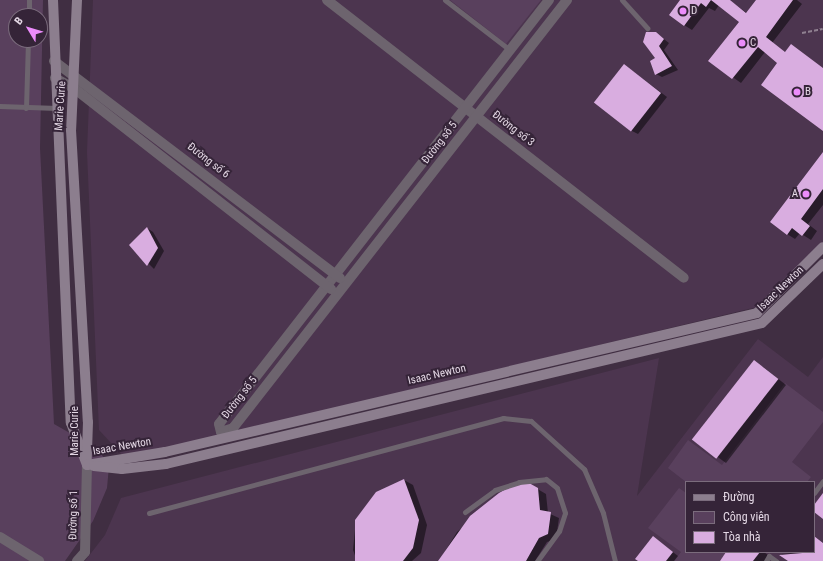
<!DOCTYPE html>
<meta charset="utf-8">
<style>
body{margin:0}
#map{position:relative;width:823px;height:561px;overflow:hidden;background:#402e42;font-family:"Roboto Condensed",sans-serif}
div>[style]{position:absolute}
.built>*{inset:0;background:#4c354f}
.green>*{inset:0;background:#59405d}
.shadow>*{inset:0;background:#0007}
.building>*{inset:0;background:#d9ade0;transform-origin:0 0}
.path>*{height:2px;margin-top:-1px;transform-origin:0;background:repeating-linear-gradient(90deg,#8f8090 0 4px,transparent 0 6px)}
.lane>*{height:5px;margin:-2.5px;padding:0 2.5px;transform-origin:2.5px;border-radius:2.5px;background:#6d646e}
.street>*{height:10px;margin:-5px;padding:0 5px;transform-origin:5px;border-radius:5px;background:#6d646e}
.secondary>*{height:10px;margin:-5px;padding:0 5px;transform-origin:5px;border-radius:5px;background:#8c7e8e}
.dots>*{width:11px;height:11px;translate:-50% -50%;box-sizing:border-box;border:2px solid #352438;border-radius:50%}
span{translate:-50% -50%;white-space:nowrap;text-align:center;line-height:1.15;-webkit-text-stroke:4px #352438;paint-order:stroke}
.poi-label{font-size:11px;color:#e4d8e5}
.left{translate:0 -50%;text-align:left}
.right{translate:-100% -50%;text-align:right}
.street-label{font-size:11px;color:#e4d8e5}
.legend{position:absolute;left:685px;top:481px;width:130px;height:72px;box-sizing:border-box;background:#352438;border:1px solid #7b6c7d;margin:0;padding:5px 7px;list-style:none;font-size:12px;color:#e4d8e5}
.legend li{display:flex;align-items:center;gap:8px;height:20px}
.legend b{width:20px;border:1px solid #7b6c7d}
.north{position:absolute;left:8px;top:8px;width:40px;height:40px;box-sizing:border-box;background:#352438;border:1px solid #7b6c7d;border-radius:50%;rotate:308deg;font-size:11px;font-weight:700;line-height:16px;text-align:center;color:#e4d8e5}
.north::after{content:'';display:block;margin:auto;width:14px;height:18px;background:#ec8cfb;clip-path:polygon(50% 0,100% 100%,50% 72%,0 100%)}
</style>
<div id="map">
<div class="built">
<div style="clip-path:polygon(93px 0,823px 0,823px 242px,765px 305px,126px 459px,99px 430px,87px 152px)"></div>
<div style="clip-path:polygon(evenodd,758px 339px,808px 377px,823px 357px,823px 561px,85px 561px,105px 535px,121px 498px,659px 358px,637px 496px,758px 339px,686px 482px,814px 482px,814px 552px,686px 552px,686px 482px)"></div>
</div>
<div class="green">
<div style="clip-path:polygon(evenodd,0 0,43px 0,40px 148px,54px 424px,98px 449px,109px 466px,107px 488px,93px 521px,65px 561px,0 561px,0 0,16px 16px,40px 16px,40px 40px,16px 40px,16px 16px)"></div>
<div style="clip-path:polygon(450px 0,541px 0,506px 44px)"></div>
<div style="clip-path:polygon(785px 383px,823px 412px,823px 422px,792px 462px,811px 477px,807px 482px,686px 482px,668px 468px,688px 440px,722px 465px)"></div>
<div style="clip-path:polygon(679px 488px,686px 493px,686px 552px,726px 552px,720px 561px,674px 561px,681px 552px,648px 528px)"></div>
</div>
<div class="shadow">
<div style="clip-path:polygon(681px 0,729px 0,747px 13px,757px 0,797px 0,802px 4px,772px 43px,786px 53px,823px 68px,823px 130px,779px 63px,765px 52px,741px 83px,710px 61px,741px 21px,719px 5px,715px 11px,709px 8px,692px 30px,684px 25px)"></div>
<div style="clip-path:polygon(656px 33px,669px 43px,664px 50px,678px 70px,662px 77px,656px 74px)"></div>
<div style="clip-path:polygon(630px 69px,667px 97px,638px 134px,632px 131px)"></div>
<div style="clip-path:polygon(823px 154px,823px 205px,808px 224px,817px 231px,811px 240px,800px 233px,795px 239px,787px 234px)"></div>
<div style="clip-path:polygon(147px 228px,153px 232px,164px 251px,154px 269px,130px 245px)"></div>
<div style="clip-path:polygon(762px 366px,786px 385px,726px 463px,694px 440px)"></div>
<div style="clip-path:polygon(404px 480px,413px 485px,427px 525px,421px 553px,412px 561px,357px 561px,353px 550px,356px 520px)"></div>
<div style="clip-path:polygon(529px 484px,546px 494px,548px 513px,559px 518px,556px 539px,547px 542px,535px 561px,439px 561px,457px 532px,500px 494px)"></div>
<div style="clip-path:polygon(814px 536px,823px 543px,823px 561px,789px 561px,781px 554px,814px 552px)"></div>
<div style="clip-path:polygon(653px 537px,678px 556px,674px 561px,640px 561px)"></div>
<div style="clip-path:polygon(728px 552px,764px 552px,769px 556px,765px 561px,721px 561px)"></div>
</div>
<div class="building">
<div style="clip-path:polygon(680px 0,730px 0,746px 13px,756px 0,793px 0,766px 37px,785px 52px,791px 44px,823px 68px,823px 131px,761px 85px,777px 63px,758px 47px,732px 79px,708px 61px,739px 22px,711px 0,706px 7px,701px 3px,684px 26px,669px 15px)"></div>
<div style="clip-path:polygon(646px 32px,656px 32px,664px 39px,659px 46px,672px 66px,655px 75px,650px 61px,655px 58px,643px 42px)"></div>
<div style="left:624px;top:64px;width:47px;height:49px;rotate:38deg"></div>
<div style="clip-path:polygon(823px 152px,823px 189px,801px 219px,810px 226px,802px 236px,792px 228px,787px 235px,770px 222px)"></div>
<div style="clip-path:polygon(147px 227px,158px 248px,147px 266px,129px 245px)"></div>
<div style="left:754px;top:360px;width:31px;height:101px;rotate:38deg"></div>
<div style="clip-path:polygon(404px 479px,419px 520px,413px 548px,403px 561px,355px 561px,355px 520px,376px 492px)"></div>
<div style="clip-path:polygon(529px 483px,538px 488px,540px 510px,551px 512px,548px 534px,539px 538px,526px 561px,438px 561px,470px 516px,499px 493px,513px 485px)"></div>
<div style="clip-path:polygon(823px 493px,823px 519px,814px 512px,814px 505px)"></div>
<div style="clip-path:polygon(653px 536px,673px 552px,666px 561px,638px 561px,635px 559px)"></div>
<div style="clip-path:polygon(814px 536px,823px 543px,823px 561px,788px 561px,779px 555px,814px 552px)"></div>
<div style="clip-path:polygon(726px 552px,760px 552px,753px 561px,720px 561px)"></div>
</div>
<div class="path">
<div style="left:802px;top:33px;width:21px;rotate:-11deg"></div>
</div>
<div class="lane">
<div style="left:445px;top:0;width:82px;rotate:37.6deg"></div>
<div style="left:622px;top:0;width:38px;rotate:48deg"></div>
<div style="left:29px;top:16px;width:16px;rotate:-90deg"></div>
<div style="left:0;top:106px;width:57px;rotate:2deg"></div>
<div style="left:26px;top:108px;width:68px;rotate:-88.3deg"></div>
<div style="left:814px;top:493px;width:15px;rotate:-53deg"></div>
<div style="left:465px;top:512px;width:37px;rotate:-36deg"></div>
<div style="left:495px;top:490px;width:25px;rotate:-18deg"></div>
<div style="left:519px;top:482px;width:27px;rotate:-6deg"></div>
<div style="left:546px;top:479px;width:14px;rotate:39deg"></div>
<div style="left:557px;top:488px;width:26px;rotate:72deg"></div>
<div style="left:565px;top:513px;width:19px;rotate:108deg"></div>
<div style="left:559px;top:531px;width:37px;rotate:126deg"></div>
<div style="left:149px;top:513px;width:367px;rotate:-15deg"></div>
<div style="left:503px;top:418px;width:28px;rotate:6deg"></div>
<div style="left:531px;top:421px;width:72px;rotate:42.2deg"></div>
<div style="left:584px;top:469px;width:48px;rotate:66.6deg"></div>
<div style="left:603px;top:513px;width:49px;rotate:76deg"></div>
<div style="left:766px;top:561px;width:6px;rotate:-59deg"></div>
<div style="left:769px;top:556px;width:9px;rotate:36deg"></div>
</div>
<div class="street">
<div style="left:327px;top:0;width:452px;rotate:37.9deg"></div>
<div style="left:549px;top:0;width:537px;rotate:127.89deg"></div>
<div style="left:219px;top:424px;width:8px;rotate:76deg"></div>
<div style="left:221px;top:432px;width:13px;rotate:-18deg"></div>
<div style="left:233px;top:428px;width:543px;rotate:-52.03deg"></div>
<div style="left:54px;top:61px;width:359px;rotate:37.2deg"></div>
<div style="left:55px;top:78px;width:23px;rotate:29deg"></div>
<div style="left:75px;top:89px;width:325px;rotate:38deg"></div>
<div style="left:0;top:537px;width:46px;rotate:31.6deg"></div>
<div style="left:77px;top:561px;width:12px;rotate:-48deg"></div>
<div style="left:85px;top:552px;width:87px;rotate:-88.7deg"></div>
</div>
<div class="secondary">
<div style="left:53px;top:0;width:423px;rotate:87.6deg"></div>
<div style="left:71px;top:423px;width:45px;rotate:69.1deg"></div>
<div style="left:77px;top:0;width:130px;rotate:92.6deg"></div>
<div style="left:71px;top:130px;width:292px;rotate:86.7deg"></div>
<div style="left:88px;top:422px;width:37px;rotate:92deg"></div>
<div style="left:87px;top:465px;width:79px;rotate:-9.5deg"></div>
<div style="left:165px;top:452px;width:608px;rotate:-13.21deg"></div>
<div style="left:757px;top:313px;width:93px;rotate:-45deg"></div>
<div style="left:94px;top:466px;width:28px;rotate:6deg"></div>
<div style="left:122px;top:469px;width:44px;rotate:-6.5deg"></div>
<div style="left:166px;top:464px;width:612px;rotate:-13.31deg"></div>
<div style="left:762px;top:323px;width:85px;rotate:-44deg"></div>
</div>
<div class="dots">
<div style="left:683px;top:11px;background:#ec8cfb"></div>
<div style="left:742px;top:43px;background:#ec8cfb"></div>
<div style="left:797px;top:92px;background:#ec8cfb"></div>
<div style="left:806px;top:194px;background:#ec8cfb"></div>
</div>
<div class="poi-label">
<span class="left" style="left:691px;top:11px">D</span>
<span class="left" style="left:750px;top:43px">C</span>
<span class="left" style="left:805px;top:92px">B</span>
<span class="right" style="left:798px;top:194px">A</span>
</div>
<div class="street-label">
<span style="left:61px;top:106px;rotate:-86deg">Marie Curie</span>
<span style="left:513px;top:129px;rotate:38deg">Đường số 3</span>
<span style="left:440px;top:143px;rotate:-52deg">Đường số 5</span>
<span style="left:208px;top:161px;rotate:38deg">Đường số 6</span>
<span style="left:781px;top:289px;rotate:-44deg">Isaac Newton</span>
<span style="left:437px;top:375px;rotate:-13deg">Isaac Newton</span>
<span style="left:240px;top:398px;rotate:-52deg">Đường số 5</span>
<span style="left:75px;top:431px;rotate:-90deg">Marie Curie</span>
<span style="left:122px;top:447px;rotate:-10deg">Isaac Newton</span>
<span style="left:74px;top:515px;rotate:-89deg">Đường số 1</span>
</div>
<ul class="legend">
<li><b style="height:5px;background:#8c7e8e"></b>Đường</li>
<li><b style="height:11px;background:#59405d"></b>Công viên</li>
<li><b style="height:11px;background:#d9ade0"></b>Tòa nhà</li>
</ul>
<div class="north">B</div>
</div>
